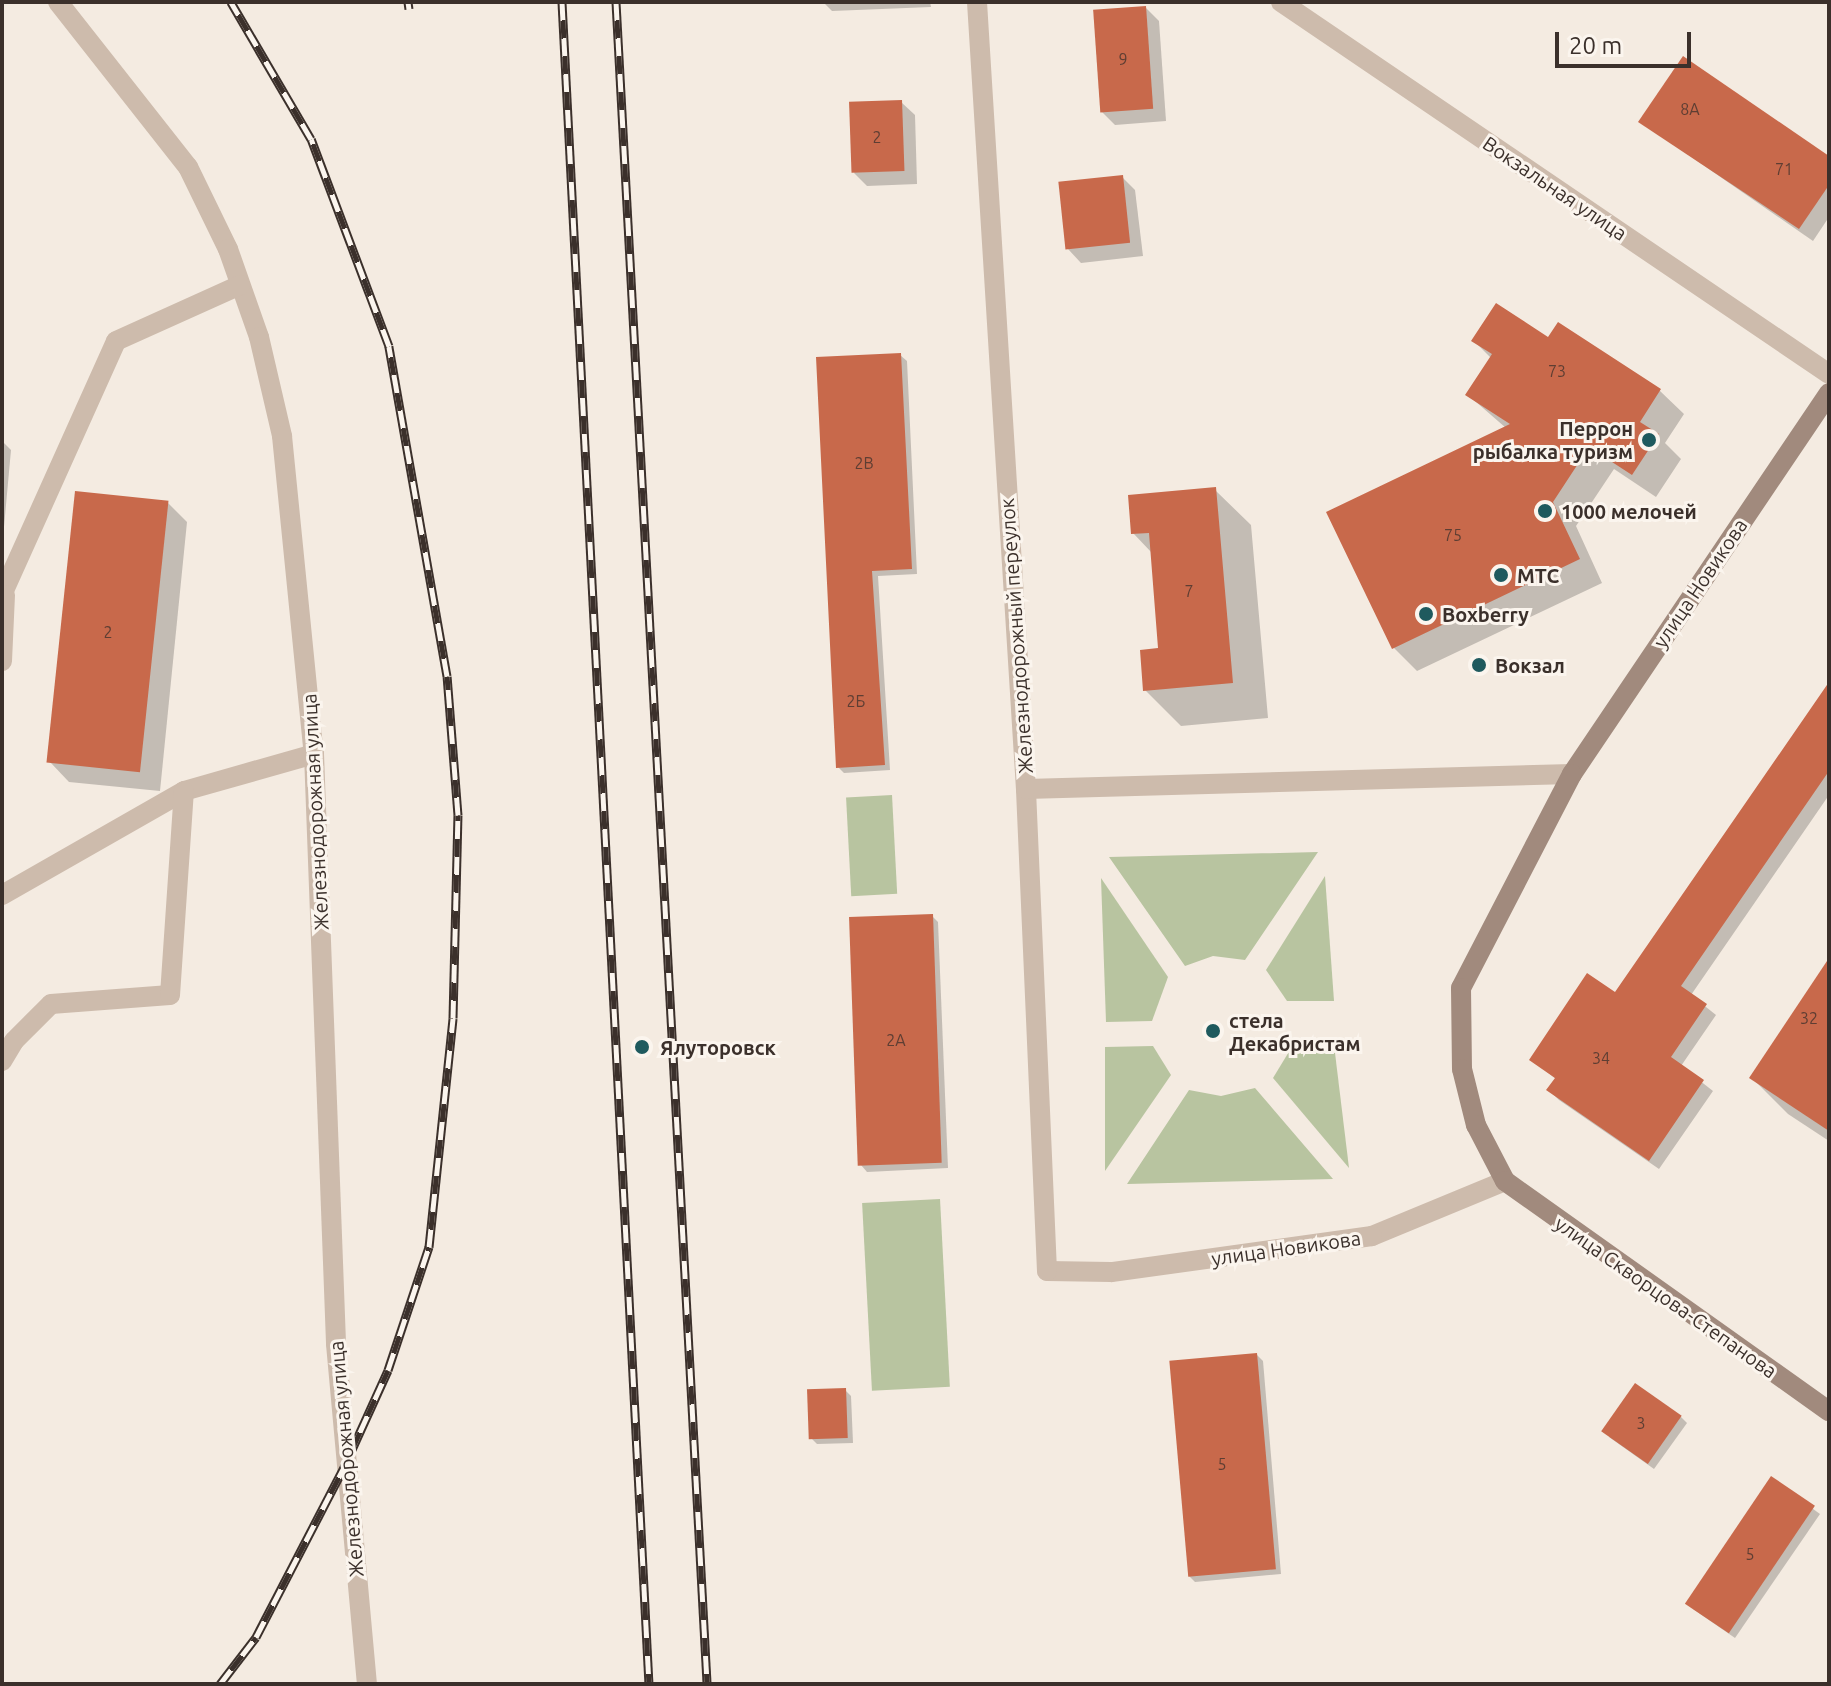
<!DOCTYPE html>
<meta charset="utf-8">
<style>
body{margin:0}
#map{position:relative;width:1831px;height:1686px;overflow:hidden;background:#f4ebe1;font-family:Ubuntu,sans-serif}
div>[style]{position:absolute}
.green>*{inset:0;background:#b8c4a0;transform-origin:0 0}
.shadow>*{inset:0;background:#0003}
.building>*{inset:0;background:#c8694b;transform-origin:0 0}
.minor>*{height:20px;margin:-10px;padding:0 10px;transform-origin:10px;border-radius:10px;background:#cdbbac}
.tertiary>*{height:20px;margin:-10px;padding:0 10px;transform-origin:10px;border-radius:10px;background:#cdbbac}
.secondary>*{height:20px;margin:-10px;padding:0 10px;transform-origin:10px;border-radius:10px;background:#a18a7d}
.rail>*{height:9px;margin-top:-4.5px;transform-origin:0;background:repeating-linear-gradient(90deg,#fbf5ee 0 18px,#3b302b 0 36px);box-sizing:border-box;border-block:2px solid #3b302b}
.dots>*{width:22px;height:22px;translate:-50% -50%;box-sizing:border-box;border:4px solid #fbf5ee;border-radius:50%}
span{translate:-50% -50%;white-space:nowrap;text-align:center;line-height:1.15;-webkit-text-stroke:6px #fbf5ee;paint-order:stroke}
.number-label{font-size:16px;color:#5e3e33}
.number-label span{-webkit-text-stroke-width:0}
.street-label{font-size:20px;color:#3b302b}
.poi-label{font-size:20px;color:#3b302b;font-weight:700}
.right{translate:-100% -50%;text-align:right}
.left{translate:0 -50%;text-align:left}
.frame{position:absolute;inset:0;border:4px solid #3b302b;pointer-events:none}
.scale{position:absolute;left:1555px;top:32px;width:136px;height:36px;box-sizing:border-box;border:4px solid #3b302b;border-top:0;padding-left:10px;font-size:24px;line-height:28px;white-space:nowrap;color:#3b302b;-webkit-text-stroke:6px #fbf5ee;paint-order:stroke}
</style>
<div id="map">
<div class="green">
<div style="left:892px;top:795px;width:99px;height:46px;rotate:87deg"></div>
<div style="clip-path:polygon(1318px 852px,1245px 960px,1213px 956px,1185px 966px,1109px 857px)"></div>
<div style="clip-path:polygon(1325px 876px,1334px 1001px,1287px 1001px,1266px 970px)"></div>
<div style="clip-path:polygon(1101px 878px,1168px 977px,1152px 1021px,1106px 1022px)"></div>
<div style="clip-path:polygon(1153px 1046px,1171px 1075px,1105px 1171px,1105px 1047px)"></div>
<div style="clip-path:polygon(1290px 1050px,1335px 1053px,1349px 1168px,1273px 1078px)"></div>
<div style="clip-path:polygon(1255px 1088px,1333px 1179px,1127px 1184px,1189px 1090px,1221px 1096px)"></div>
<div style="left:940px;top:1199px;width:188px;height:78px;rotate:87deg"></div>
</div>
<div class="shadow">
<div style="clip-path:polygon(823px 2px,930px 2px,931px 7px,832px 11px)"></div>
<div style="clip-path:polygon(1146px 8px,1159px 21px,1166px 121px,1115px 125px,1102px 112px)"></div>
<div style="clip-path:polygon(901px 102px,915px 115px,917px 184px,867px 186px,854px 173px)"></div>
<div style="clip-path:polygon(1641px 122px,1829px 158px,1829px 217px,1813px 241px)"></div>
<div style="clip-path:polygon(1122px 177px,1135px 190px,1143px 256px,1081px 263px,1068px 249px)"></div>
<div style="clip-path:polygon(1559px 325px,1660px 391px,1684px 414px,1665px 443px,1681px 459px,1656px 497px,1614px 469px,1576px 526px,1602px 583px,1417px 671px,1394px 648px,1506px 428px,1468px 395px,1491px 358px,1474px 341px,1549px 340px)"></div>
<div style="clip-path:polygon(900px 355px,907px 361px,917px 574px,878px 576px,890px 770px,844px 773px,838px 767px)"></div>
<div style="clip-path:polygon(2px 441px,11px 450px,3px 538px,2px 538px)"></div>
<div style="clip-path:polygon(1215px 490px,1251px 525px,1268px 718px,1181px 726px,1145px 690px,1161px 650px,1152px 553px,1133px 533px)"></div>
<div style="clip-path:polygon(168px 503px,187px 522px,160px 791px,69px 782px,50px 762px)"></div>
<div style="clip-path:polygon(1829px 685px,1829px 795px,1691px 995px,1716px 1015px,1681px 1066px,1713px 1091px,1659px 1169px,1559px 1100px,1549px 1090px,1556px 1079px,1531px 1059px,1616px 995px)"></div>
<div style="clip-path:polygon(932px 916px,938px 922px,948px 1168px,867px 1172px,861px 1165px)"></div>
<div style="clip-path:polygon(1829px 962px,1829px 1141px,1788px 1114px,1752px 1078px)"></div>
<div style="clip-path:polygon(1257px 1355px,1263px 1361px,1281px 1574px,1195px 1582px,1189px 1576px)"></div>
<div style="clip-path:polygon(845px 1390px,851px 1396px,853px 1443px,817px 1444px,811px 1438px)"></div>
<div style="clip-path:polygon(1681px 1417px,1687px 1423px,1654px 1469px,1609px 1437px)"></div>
<div style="clip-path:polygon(1772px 1479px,1820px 1514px,1735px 1638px,1693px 1609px)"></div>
</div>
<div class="building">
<div style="left:1146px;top:6px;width:103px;height:53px;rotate:86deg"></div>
<div style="clip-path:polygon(1683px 56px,1829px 156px,1829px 185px,1799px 229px,1638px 122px)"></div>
<div style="left:902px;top:100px;width:71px;height:53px;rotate:88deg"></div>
<div style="left:1123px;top:175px;width:68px;height:65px;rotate:84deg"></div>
<div style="clip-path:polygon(1496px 303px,1548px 337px,1558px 322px,1661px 389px,1640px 422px,1659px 434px,1632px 475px,1589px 447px,1553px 502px,1580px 559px,1392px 649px,1326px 512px,1510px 424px,1465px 395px,1492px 354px,1471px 341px)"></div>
<div style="clip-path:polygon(901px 353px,912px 569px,872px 571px,885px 765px,836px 768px,816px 357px)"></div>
<div style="clip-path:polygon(1216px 487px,1233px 683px,1143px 691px,1140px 650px,1158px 648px,1149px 533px,1131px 534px,1128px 495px)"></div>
<div style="left:75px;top:491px;width:94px;height:273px;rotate:6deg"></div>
<div style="clip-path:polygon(1829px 682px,1829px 771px,1681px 986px,1707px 1004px,1671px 1057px,1704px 1080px,1649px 1161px,1546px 1090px,1555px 1078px,1529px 1060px,1587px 973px,1615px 992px)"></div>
<div style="left:933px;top:914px;width:249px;height:84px;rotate:88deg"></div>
<div style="clip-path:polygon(1829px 958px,1829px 1131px,1749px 1078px)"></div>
<div style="left:1257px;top:1353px;width:217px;height:88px;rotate:85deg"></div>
<div style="left:1635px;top:1383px;width:57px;height:59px;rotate:35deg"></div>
<div style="left:846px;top:1388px;width:50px;height:39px;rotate:88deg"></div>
<div style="left:1771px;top:1476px;width:53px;height:154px;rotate:34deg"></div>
</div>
<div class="minor">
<div style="left:58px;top:2px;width:210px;rotate:51.8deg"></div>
<div style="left:188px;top:167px;width:91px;rotate:64deg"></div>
<div style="left:228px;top:249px;width:93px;rotate:70.6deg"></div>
<div style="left:259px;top:337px;width:102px;rotate:76.9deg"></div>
<div style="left:282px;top:436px;width:320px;rotate:84.3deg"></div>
<div style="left:314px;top:754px;width:590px;rotate:87.86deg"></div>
<div style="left:336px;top:1344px;width:341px;rotate:84.8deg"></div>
<div style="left:977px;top:2px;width:789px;rotate:86.44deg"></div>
<div style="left:1281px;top:2px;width:662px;rotate:34.17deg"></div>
<div style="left:2px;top:595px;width:278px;rotate:-65.8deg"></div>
<div style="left:116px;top:341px;width:136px;rotate:-24.3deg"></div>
<div style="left:2px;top:661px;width:66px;rotate:-87.4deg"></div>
<div style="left:2px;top:895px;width:210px;rotate:-29.7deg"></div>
<div style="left:184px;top:791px;width:135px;rotate:-15.9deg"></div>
<div style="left:2px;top:1061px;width:23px;rotate:-59deg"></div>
<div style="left:14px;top:1041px;width:52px;rotate:-45deg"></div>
<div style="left:51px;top:1004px;width:119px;rotate:-4.3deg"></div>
<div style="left:170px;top:995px;width:204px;rotate:-86.1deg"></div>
</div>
<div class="tertiary">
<div style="left:1505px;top:1181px;width:144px;rotate:157.5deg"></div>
<div style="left:1372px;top:1236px;width:263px;rotate:172.1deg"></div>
<div style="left:1111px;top:1272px;width:64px;rotate:-179.1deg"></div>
<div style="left:1047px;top:1271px;width:482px;rotate:-92.5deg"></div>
<div style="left:1026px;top:789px;width:546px;rotate:-1.57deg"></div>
</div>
<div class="secondary">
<div style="left:1829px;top:393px;width:460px;rotate:124deg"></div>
<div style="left:1572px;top:774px;width:241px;rotate:117.4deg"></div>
<div style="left:1461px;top:988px;width:81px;rotate:89.3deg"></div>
<div style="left:1462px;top:1069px;width:58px;rotate:76deg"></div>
<div style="left:1476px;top:1125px;width:63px;rotate:62.6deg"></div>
<div style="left:1505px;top:1181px;width:397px;rotate:35.4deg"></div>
</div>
<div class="rail">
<div style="left:408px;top:2px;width:7px;rotate:82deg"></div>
<div style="left:562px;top:2px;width:1684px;rotate:87.04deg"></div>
<div style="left:616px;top:2px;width:1684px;rotate:86.9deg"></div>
<div style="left:220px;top:1684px;width:59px;rotate:-52.5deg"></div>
<div style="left:256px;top:1637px;width:194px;rotate:-62.6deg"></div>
<div style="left:345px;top:1465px;width:104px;rotate:-65.6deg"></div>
<div style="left:388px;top:1370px;width:130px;rotate:-71.6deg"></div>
<div style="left:429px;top:1247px;width:230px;rotate:-84deg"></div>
<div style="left:453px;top:1018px;width:203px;rotate:-88.6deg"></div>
<div style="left:458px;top:815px;width:139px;rotate:-94.5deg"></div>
<div style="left:447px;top:676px;width:335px;rotate:-100deg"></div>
<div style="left:389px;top:346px;width:221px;rotate:-110.6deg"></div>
<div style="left:311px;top:139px;width:159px;rotate:-120.3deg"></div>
</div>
<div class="dots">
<div style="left:1649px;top:440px;background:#1f5a5e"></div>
<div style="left:1545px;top:511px;background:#1f5a5e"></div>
<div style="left:1501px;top:575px;background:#1f5a5e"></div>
<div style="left:1426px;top:614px;background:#1f5a5e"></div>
<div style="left:1479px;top:665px;background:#1f5a5e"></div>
<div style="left:1213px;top:1031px;background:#1f5a5e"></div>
<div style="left:642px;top:1047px;background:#1f5a5e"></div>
</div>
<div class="number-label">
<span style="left:1123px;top:59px">9</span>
<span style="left:1690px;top:109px">8А</span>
<span style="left:877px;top:137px">2</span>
<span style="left:1784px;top:169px">71</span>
<span style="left:1557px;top:371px">73</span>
<span style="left:864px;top:463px">2В</span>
<span style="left:1453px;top:535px">75</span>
<span style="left:1189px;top:591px">7</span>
<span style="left:108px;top:632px">2</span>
<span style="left:856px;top:701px">2Б</span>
<span style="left:1809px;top:1018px">32</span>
<span style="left:896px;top:1040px">2А</span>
<span style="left:1601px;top:1058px">34</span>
<span style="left:1641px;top:1423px">3</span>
<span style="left:1222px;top:1464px">5</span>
<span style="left:1750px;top:1554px">5</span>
</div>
<div class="street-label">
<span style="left:1555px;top:188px;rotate:34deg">Вокзальная улица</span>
<span style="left:1700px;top:583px;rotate:-56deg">улица Новикова</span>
<span style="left:1016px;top:636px;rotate:-94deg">Железнодорожный переулок</span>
<span style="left:315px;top:812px;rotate:-93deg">Железнодорожная улица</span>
<span style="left:1286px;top:1248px;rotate:-8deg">улица Новикова</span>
<span style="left:1666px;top:1297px;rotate:35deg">улица Скворцова-Степанова</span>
<span style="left:346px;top:1459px;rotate:-95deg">Железнодорожная улица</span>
</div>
<div class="poi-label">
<span class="right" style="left:1633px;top:440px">Перрон<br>рыбалка туризм</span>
<span class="left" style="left:1561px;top:511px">1000 мелочей</span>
<span class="left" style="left:1517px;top:575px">МТС</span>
<span class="left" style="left:1442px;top:614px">Boxberry</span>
<span class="left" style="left:1495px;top:665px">Вокзал</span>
<span class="left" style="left:1229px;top:1032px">стела<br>Декабристам</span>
<span class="left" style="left:660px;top:1047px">Ялуторовск</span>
</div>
<div class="frame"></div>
<div class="scale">20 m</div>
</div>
